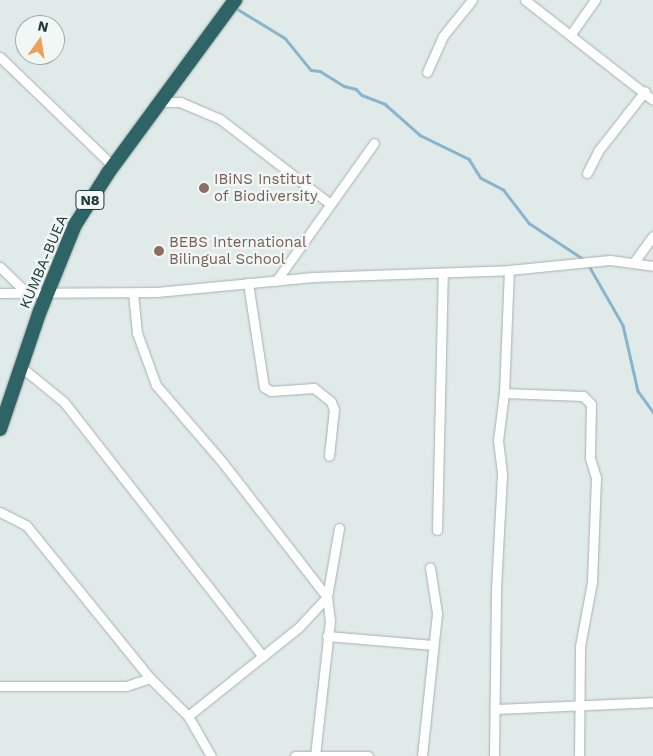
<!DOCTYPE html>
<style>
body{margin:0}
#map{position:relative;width:653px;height:756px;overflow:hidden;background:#e0eae8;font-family:"Work Sans",sans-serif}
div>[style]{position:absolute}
.stream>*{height:2.5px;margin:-1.25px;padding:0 1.25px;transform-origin:1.25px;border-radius:1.25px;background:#89b4ce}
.roads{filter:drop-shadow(0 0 1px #a3b2b0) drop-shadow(0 0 1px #a3b2b0)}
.minor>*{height:9px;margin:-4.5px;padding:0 4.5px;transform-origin:4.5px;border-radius:4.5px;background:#fff}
.highway>*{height:14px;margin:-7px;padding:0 7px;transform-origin:7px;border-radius:7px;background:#2e6465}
.dots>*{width:14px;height:14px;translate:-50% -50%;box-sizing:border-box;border:2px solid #f0f7f5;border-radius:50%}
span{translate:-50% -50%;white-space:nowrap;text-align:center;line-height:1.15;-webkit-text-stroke:4.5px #f0f7f5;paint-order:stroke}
.shield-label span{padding:1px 4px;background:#f0f7f5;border:1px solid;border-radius:4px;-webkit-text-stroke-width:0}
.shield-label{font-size:14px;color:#213a39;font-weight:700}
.education-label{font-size:15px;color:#785e54}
.left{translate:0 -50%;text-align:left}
.street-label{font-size:15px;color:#213a39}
.north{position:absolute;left:15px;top:15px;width:50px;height:50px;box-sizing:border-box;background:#f0f7f5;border:1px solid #9dabaa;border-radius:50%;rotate:13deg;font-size:14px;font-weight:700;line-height:20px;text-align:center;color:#213a39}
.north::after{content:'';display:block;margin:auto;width:18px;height:22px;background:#eda05a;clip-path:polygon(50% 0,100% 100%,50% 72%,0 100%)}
</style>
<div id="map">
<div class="stream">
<div style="left:236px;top:8px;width:57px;rotate:31.5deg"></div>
<div style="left:285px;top:38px;width:41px;rotate:50.9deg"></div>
<div style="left:311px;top:70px;width:9px;rotate:6deg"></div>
<div style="left:320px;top:71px;width:28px;rotate:32deg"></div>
<div style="left:344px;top:86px;width:12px;rotate:14deg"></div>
<div style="left:356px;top:89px;width:8px;rotate:45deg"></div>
<div style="left:362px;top:95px;width:25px;rotate:21deg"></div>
<div style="left:385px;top:104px;width:47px;rotate:41.5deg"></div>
<div style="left:420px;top:135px;width:55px;rotate:26.1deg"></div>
<div style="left:469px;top:159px;width:22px;rotate:58deg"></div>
<div style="left:481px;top:178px;width:25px;rotate:27deg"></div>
<div style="left:503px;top:189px;width:43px;rotate:52.6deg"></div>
<div style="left:529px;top:223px;width:67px;rotate:33.5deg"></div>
<div style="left:588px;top:264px;width:70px;rotate:60.2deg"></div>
<div style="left:623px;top:325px;width:68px;rotate:77.2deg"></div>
<div style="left:638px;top:391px;width:26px;rotate:54deg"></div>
</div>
<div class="roads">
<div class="minor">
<div style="left:525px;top:0;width:162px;rotate:38deg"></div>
<div style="left:571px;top:34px;width:42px;rotate:-54.8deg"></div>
<div style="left:0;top:57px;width:157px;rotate:44deg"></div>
<div style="left:427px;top:72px;width:39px;rotate:-66deg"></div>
<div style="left:443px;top:36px;width:46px;rotate:-51.1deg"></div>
<div style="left:159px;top:102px;width:21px"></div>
<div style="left:180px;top:102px;width:43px;rotate:23deg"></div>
<div style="left:220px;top:119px;width:138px;rotate:37.6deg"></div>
<div style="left:587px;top:173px;width:25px;rotate:-63deg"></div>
<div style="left:598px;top:151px;width:76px;rotate:-51.9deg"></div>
<div style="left:634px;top:262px;width:32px;rotate:-54deg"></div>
<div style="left:0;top:267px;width:36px;rotate:44deg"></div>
<div style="left:276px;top:281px;width:169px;rotate:-54.6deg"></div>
<div style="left:248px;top:283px;width:105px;rotate:81.3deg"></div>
<div style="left:264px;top:387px;width:8px;rotate:30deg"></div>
<div style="left:271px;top:391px;width:43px;rotate:-4deg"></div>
<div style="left:314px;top:388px;width:22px;rotate:39deg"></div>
<div style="left:331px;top:402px;width:8px;rotate:67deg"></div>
<div style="left:334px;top:409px;width:47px;rotate:96.1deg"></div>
<div style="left:0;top:293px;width:157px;rotate:-0.4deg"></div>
<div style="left:157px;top:292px;width:157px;rotate:-5.5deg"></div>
<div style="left:313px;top:277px;width:196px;rotate:-2deg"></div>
<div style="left:509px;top:270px;width:101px;rotate:-5.7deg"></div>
<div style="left:610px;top:260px;width:43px;rotate:7.9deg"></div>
<div style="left:133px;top:293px;width:40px;rotate:84.3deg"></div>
<div style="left:137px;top:333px;width:55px;rotate:69.9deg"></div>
<div style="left:156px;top:385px;width:103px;rotate:49.3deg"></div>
<div style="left:223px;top:463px;width:170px;rotate:52.2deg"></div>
<div style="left:327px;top:597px;width:23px;rotate:83deg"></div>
<div style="left:330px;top:620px;width:137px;rotate:96.3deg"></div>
<div style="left:21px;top:367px;width:55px;rotate:39.1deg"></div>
<div style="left:64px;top:402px;width:323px;rotate:52deg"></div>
<div style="left:504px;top:393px;width:79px;rotate:2.2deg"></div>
<div style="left:583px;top:396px;width:11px;rotate:45deg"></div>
<div style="left:591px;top:404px;width:54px;rotate:91.1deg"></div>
<div style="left:590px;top:458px;width:21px;rotate:73deg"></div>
<div style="left:596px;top:478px;width:104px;rotate:92.2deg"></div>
<div style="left:592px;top:582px;width:65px;rotate:100.6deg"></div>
<div style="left:580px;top:646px;width:110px;rotate:90.5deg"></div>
<div style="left:0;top:512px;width:29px;rotate:27deg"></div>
<div style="left:26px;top:525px;width:197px;rotate:51deg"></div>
<div style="left:150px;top:678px;width:54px;rotate:45deg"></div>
<div style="left:188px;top:716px;width:46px;rotate:60.1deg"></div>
<div style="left:437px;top:530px;width:257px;rotate:-88.7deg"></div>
<div style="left:327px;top:636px;width:106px;rotate:4.9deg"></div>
<div style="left:0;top:686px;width:126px"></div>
<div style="left:126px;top:686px;width:25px;rotate:-18deg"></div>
<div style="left:495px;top:709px;width:158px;rotate:-2.5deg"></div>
<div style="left:188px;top:716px;width:142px;rotate:-38.7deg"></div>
<div style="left:299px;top:627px;width:41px;rotate:-47deg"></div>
<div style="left:327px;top:597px;width:70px;rotate:-80.1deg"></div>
<div style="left:295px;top:756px;width:73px"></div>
<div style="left:422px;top:756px;width:144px;rotate:-84deg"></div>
<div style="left:437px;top:613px;width:46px;rotate:-98.8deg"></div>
<div style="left:494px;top:756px;width:167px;rotate:-89.3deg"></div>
<div style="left:496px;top:589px;width:116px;rotate:-87deg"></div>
<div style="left:502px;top:473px;width:32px;rotate:-97deg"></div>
<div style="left:498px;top:441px;width:48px;rotate:-82.9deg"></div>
<div style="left:504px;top:393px;width:123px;rotate:-87.7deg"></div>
</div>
<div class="highway">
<div style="left:0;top:429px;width:125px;rotate:-71.3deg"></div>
<div style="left:40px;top:311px;width:93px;rotate:-67.9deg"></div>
<div style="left:75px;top:225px;width:62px;rotate:-57.6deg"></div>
<div style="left:108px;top:173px;width:215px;rotate:-53.7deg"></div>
</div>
</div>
<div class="dots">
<div style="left:204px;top:188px;background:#8d6e63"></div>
<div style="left:159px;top:251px;background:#8d6e63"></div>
</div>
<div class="shield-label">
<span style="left:90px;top:200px">N8</span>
</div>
<div class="education-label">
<span class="left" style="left:214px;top:188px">IBiNS Institut<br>of Biodiversity</span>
<span class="left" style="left:169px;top:251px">BEBS International<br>Bilingual School</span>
</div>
<div class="street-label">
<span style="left:44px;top:262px;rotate:-67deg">KUMBA-BUEA</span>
</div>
<div class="north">N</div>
</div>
